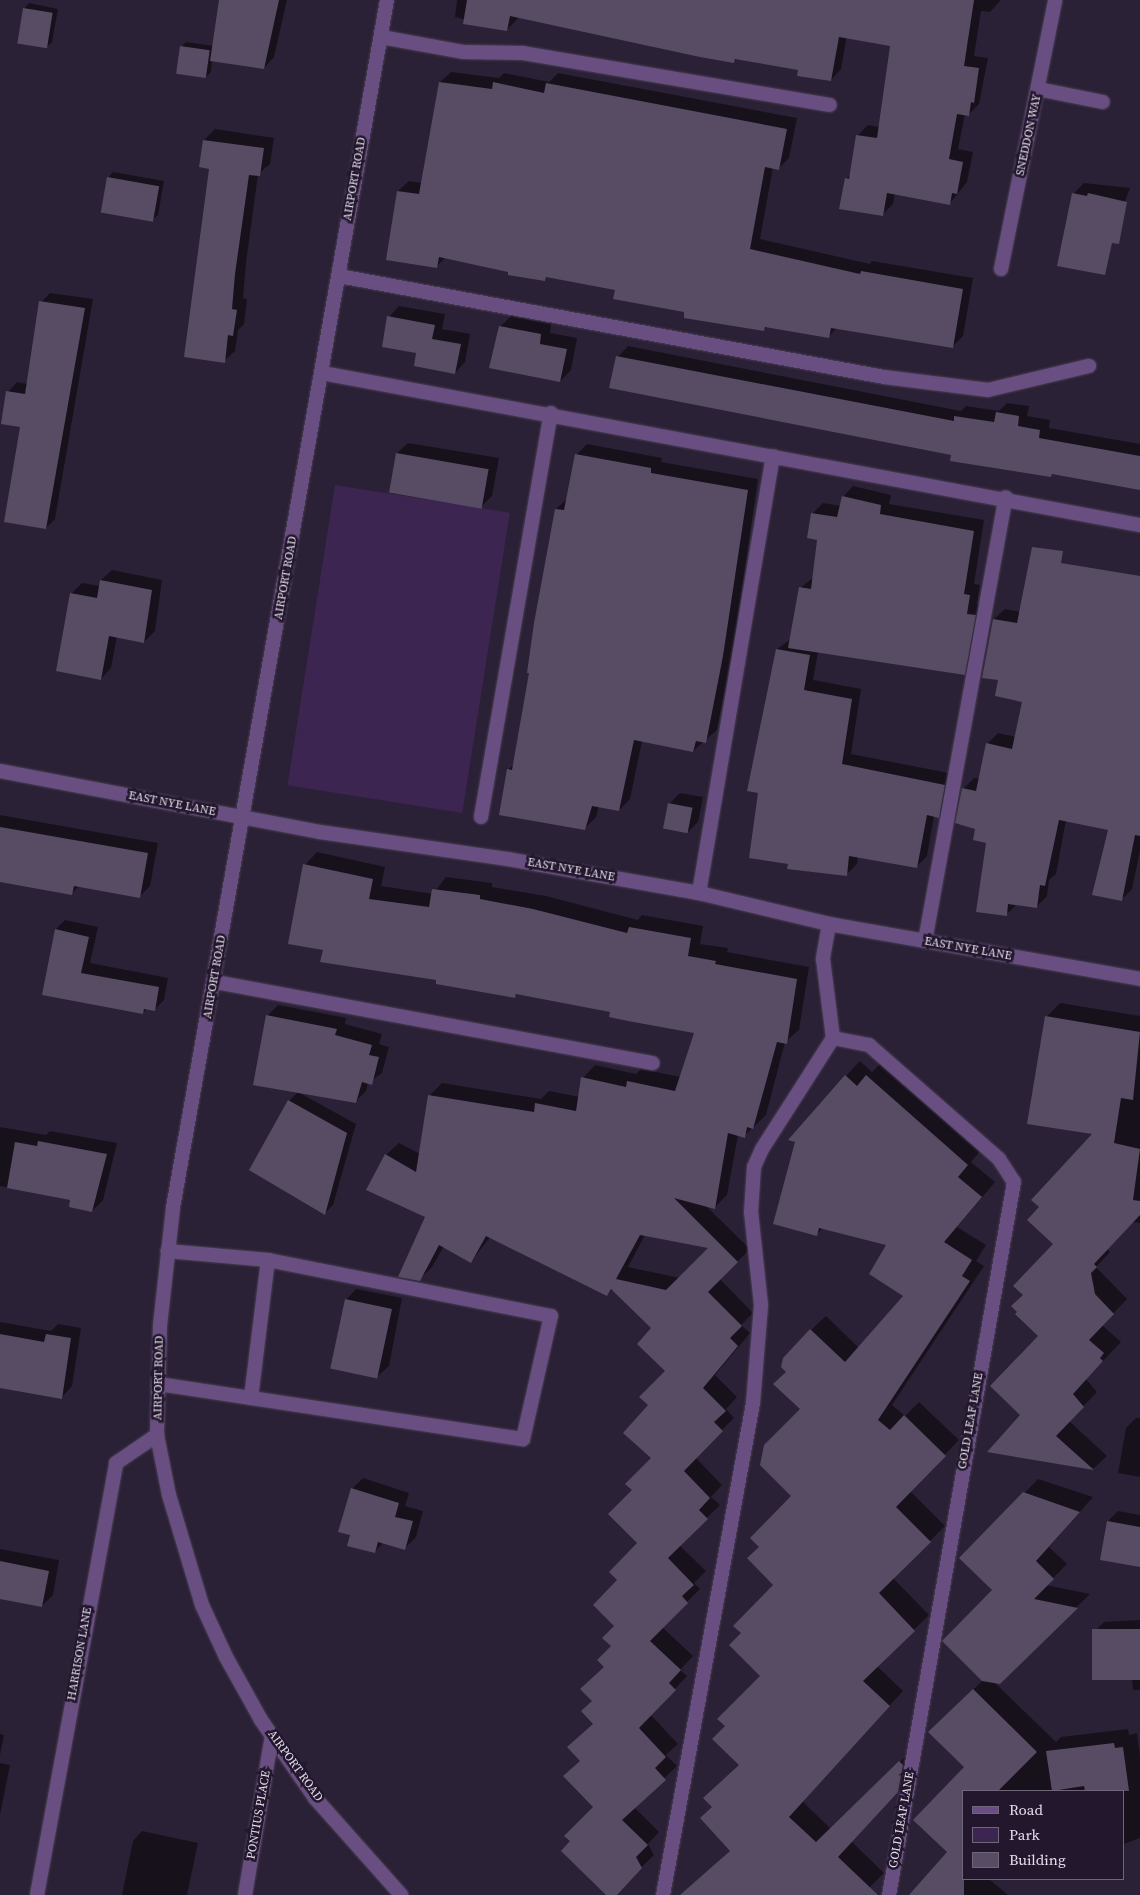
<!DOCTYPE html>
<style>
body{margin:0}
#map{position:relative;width:1140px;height:1895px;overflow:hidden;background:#2b2136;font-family:"Source Serif 4",serif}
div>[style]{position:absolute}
.green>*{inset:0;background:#3c2550;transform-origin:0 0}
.shadow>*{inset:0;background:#0007}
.building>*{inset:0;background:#584c64;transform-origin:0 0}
.roads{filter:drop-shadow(0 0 1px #493f53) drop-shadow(0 0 1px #493f53)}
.service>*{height:14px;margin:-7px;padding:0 7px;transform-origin:7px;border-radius:7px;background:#694f81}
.minor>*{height:14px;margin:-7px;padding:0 7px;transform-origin:7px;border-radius:7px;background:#694f81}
.tertiary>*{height:14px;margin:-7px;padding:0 7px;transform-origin:7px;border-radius:7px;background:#694f81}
span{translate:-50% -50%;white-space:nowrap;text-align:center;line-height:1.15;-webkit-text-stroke:5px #22172c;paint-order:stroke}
.street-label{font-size:12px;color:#e4ddec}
.legend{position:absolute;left:962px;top:1790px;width:162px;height:90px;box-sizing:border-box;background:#22172c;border:1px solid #706679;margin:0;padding:6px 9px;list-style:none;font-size:15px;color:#e4ddec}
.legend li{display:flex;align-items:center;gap:10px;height:25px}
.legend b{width:25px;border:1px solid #706679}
</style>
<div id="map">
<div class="green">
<div style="left:335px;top:485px;width:177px;height:304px;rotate:9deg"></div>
</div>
<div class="shadow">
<div style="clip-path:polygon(221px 0,287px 0,274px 57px,264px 68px,212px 60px,211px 72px,206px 77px,181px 47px,186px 42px,214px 46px)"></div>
<div style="clip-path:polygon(457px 0,853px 0,841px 69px,831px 80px,799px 69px,737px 58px,734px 62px,519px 17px,507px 30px,455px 17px)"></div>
<div style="clip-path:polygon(910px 0,1001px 0,990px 12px,981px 11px,974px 56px,988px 58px,979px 104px,968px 115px,965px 114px,958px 149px,973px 152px,967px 182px,950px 203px,895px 193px,893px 204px,882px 215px,846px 179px,852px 173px,857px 136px,868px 125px,880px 127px)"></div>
<div style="clip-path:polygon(29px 3px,58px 9px,52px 42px,47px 47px,24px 9px)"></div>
<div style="clip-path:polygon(451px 72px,499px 78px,504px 73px,549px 82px,558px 73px,797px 118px,789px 158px,779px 168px,773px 167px,760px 239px,870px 264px,872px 261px,973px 278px,963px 336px,953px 346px,838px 327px,828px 337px,767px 326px,764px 330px,686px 311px,617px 289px,548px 276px,544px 280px,446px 257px,437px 266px,398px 191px,409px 181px,422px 183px,440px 82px)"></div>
<div style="clip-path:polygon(215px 129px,274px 138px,270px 164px,258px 174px,246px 263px,243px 298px,247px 299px,244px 324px,238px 330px,235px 351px,224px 361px,211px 168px,204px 140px)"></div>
<div style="clip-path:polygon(113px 172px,164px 181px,158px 215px,152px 220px,108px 178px)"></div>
<div style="clip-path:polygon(1084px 183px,1130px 188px,1103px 260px,1073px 194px)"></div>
<div style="clip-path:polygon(50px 293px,93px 299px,55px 519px,46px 528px,22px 426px,8px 392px,17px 382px,28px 384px,41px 302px)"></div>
<div style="clip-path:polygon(399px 306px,445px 314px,442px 329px,470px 334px,465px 362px,455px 373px,418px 352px,389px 317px)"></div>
<div style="clip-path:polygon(511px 316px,551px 324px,550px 333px,577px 338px,571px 370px,560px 381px,500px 327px)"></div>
<div style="clip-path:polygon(628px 346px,961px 411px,966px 406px,999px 411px,1007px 403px,1029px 406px,1027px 416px,1050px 420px,1049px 428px,1140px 444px,1140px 489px,1054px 473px,1051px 476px,952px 454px,618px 357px)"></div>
<div style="clip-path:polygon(408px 443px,499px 458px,492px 496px,481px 507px,397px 453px)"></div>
<div style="clip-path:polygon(587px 444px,662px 458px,661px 462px,758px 479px,734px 644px,717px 730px,693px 751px,642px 741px,630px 799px,619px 810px,599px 806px,596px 817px,585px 828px,508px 770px,515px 763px,556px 509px,568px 498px,576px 455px)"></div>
<div style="clip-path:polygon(853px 486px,891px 495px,889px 504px,984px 520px,974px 584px,980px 585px,977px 604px,985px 605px,975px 663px,964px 674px,818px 652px,813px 680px,861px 689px,851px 754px,954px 774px,949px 806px,938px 817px,934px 816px,927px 856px,917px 866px,858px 856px,857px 864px,846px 875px,789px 863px,759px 792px,777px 649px,791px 639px,800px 588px,813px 578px,818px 539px,812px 514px,823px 503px,841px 506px,843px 497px)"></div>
<div style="clip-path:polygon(112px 570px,162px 580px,155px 631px,144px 642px,117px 636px,111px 668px,101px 679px,71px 594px,82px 583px,100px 586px,101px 580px)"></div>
<div style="clip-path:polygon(1005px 609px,1020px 612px,1140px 610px,1140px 851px,1132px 889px,1122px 899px,1109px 829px,1066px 820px,1056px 874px,1049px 880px,1047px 896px,1036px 907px,1017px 904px,1006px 915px,987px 842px,977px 828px,963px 789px,974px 778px,980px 779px,987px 744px,998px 733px,1016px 737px,1024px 701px,999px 679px,994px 619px)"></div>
<div style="clip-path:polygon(680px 793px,703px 797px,698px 822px,687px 833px,669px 804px)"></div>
<div style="clip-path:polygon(0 815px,158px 843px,150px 886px,140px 896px,79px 886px,72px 893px,0 881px)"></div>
<div style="clip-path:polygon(evenodd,317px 852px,385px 867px,381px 886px,433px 894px,446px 877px,492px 883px,492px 887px,546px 896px,638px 920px,642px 915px,703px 926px,700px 944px,728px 948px,727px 952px,809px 967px,799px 1030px,785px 1042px,766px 1115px,744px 1136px,738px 1135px,727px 1195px,714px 1208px,706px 1206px,750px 1249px,720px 1279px,753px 1313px,741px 1325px,750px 1333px,715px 1375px,737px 1397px,726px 1409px,734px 1418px,695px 1457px,722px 1485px,711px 1497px,720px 1505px,679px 1545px,706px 1571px,694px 1583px,700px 1589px,662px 1627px,693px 1656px,680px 1670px,687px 1676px,651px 1715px,678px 1744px,666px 1755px,677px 1766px,634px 1807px,659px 1832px,648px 1844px,654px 1855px,613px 1895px,607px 1895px,571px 1841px,595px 1807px,581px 1760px,594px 1724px,594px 1700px,613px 1646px,619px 1580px,638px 1543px,634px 1490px,653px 1458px,649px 1405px,667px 1371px,653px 1328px,613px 1289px,607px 1295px,490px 1237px,471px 1262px,444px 1246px,432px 1267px,419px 1280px,427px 1216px,386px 1155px,399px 1143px,420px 1154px,429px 1096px,442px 1083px,541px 1099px,549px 1091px,580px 1097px,583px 1078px,595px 1065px,636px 1074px,641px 1069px,681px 1077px,695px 1032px,611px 1011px,518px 993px,514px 997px,324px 949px,305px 865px,317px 852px,645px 1235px,711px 1247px,680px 1278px,628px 1267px,645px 1235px)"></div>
<div style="clip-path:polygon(65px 920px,98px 927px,90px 963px,168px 978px,164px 1000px,154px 1010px,147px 1009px,143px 1013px,43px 994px,56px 929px)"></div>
<div style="clip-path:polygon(1060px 1003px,1140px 1016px,1140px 1223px,1133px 1222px,1107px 1249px,1110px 1252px,1096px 1267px,1127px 1299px,1102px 1325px,1121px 1342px,1086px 1379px,1097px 1392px,1069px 1421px,1107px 1456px,1093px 1469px,990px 1451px,1021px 1415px,1040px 1336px,1025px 1295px,1055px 1244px,1040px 1207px,1095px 1133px,1046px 1017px)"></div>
<div style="clip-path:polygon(278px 1005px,346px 1018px,345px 1024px,382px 1034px,379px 1044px,389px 1047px,382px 1073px,368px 1083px,366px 1091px,355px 1102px,298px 1092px,356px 1124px,333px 1205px,325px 1213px,289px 1101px,298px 1092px,267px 1016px)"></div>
<div style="clip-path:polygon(860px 1061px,872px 1072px,882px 1062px,982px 1149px,971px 1162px,995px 1182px,957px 1227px,986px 1245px,976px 1261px,984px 1266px,892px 1405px,905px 1416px,919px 1402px,959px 1440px,910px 1491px,945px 1526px,893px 1578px,929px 1615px,877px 1666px,903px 1691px,802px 1801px,831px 1829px,914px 1748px,912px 1776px,851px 1841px,884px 1873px,862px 1895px,686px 1895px,687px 1891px,731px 1850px,713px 1806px,740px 1765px,726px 1726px,762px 1676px,742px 1633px,775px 1585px,760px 1547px,793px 1496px,802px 1409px,787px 1372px,811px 1330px,826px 1316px,859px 1348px,905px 1296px,888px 1244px,823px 1228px,817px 1234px,846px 1076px)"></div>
<div style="clip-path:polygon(0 1127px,46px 1135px,50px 1131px,117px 1143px,103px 1200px,92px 1211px,71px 1200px,0 1186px)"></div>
<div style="clip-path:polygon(356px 1289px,402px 1298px,389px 1366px,378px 1376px,346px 1300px)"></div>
<div style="clip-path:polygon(0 1322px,51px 1331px,58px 1324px,81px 1328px,72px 1386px,62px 1397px,0 1386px)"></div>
<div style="clip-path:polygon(1136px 1418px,1140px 1418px,1140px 1477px,1118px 1473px,1126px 1428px)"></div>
<div style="clip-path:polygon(363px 1478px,409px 1493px,405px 1506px,423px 1511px,416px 1537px,405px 1548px,384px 1542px,375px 1551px,352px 1534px,352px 1489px)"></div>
<div style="clip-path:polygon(1038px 1479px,1093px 1497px,1049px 1547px,1067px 1564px,1046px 1585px,1090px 1594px,1000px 1682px,993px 1681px,1056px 1742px,1061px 1737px,1128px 1729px,1129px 1735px,1137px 1733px,1140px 1756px,1140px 1838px,1124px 1844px,1124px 1791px,964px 1791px,964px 1879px,989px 1879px,1008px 1895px,911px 1895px,948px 1852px,966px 1767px,930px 1732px,983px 1680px,994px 1590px,961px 1558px)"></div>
<div style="clip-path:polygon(1118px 1511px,1140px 1515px,1140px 1566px,1108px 1521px)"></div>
<div style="clip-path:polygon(0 1549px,59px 1560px,53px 1595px,42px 1606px,0 1597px)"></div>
<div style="clip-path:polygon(1140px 1620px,1140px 1690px,1133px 1690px,1132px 1679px,1093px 1633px,1104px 1622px)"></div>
<div style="clip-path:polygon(0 1734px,4px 1735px,0 1755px)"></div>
<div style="clip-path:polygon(0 1763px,10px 1765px,0 1815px)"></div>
<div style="clip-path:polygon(142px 1831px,198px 1843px,187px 1895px,122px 1895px,133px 1841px)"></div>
</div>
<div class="building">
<div style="clip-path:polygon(219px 0,279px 0,264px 69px,210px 61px)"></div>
<div style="clip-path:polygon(467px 0,974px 0,964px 66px,979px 68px,974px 103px,971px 102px,969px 116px,957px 114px,949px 159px,963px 162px,957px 194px,952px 193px,950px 205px,887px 193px,883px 216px,839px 209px,845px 178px,849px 179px,856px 135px,877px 138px,890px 46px,839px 37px,831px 81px,797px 76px,798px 70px,735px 59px,734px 63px,700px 57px,510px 16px,507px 31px,463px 24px)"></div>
<div style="left:23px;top:8px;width:30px;height:36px;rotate:9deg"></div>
<div style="left:180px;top:46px;width:30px;height:28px;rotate:8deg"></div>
<div style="clip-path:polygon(439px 82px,492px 89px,493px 82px,544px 93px,546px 83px,787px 129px,779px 170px,765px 167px,750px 249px,860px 274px,861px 271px,963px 289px,953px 348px,831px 328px,829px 338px,765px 327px,764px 331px,684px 318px,684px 312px,613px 299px,615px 290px,546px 277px,545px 281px,508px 275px,508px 272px,439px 257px,437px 268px,386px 260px,397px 191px,419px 194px)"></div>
<div style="clip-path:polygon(203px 140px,264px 148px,260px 176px,249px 175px,235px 274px,232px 309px,237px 310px,233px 336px,228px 335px,225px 363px,184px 357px,209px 169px,199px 167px)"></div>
<div style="left:107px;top:177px;width:53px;height:36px;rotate:10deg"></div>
<div style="clip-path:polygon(1072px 193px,1087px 196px,1088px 193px,1127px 202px,1119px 244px,1112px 243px,1105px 275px,1057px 266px)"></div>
<div style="clip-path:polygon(39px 301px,85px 308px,46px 529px,4px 522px,20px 427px,1px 424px,6px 391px,25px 394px)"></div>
<div style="clip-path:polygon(387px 316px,435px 325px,432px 339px,461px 344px,455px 374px,414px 366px,416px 353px,382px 347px)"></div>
<div style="clip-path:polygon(499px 326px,541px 334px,540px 344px,567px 349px,560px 382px,489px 368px)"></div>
<div style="clip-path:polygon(616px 356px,954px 421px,954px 416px,994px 422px,996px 412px,1019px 416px,1018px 426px,1040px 430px,1039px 438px,1140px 456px,1140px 490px,1052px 474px,1051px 477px,950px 461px,951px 455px,609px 388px)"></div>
<div style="left:396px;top:453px;width:94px;height:40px;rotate:10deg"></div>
<div style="clip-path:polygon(575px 454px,651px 468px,651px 473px,748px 490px,723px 656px,706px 743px,696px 741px,693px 752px,634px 740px,619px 811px,592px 806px,585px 830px,499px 815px,507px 769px,512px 770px,529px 673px,527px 673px,534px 623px,555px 509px,564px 510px)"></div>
<div style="clip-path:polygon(842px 496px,881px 505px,880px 514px,974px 531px,964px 594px,970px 595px,967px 614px,976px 615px,965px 675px,788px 648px,799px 587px,811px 589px,817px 540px,807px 538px,811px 513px,837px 517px)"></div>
<div style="clip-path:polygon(1032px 547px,1063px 551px,1061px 563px,1140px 576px,1140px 836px,1135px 835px,1122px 901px,1092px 895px,1108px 830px,1059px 820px,1045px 886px,1040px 885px,1037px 908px,1008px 904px,1007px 916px,976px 912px,986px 843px,973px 840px,975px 829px,955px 823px,962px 788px,976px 791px,986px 743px,1012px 749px,1022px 702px,995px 696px,998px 680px,982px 678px,993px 619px,1017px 623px)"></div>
<div style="clip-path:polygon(100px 580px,152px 590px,144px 643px,109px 636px,101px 680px,56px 671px,70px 593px,97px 598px)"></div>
<div style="clip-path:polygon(776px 649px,810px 655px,804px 690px,852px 699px,842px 764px,945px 785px,939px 818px,927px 815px,917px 868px,849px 856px,847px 876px,787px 869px,788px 864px,749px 858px,758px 793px,747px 791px)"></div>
<div style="left:668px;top:803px;width:25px;height:26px;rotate:11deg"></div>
<div style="clip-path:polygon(0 827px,148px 853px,140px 898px,74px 886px,72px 895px,0 882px)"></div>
<div style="clip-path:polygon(evenodd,303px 864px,373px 879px,369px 899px,429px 907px,432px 889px,480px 895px,480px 899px,533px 909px,627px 933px,629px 927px,691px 938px,688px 956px,716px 961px,715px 964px,797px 979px,787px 1044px,777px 1042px,753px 1129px,747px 1127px,745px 1138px,728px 1133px,715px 1209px,674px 1198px,738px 1262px,708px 1292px,742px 1326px,730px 1338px,738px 1346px,703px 1388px,726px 1411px,714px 1422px,723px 1431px,684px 1471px,710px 1498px,699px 1510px,708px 1519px,668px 1558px,694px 1585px,682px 1596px,688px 1603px,650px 1641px,681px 1670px,669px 1683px,676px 1690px,639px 1728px,666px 1757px,655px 1768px,666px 1780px,622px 1820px,648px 1845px,636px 1857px,642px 1868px,617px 1895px,606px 1895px,561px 1851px,570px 1841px,564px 1836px,593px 1807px,563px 1776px,580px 1761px,567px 1747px,593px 1724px,581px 1711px,592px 1701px,580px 1689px,604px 1667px,597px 1660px,611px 1646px,602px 1638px,614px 1626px,593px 1605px,617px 1580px,609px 1572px,637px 1543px,608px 1514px,632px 1490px,625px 1484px,651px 1458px,623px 1433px,648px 1405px,639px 1397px,665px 1371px,637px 1344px,651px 1328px,611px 1289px,607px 1296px,486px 1236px,471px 1263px,439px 1245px,420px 1281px,398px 1277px,425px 1217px,366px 1190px,385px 1154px,416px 1172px,428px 1095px,534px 1112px,535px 1103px,576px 1111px,581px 1077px,626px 1087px,627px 1081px,675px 1091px,694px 1033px,628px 1021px,609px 1017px,610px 1012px,516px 994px,515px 998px,436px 984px,436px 980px,320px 962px,323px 950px,288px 944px,303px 864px,640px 1235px,708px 1248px,666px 1290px,616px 1279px,640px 1235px)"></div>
<div style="clip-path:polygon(55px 929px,89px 937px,81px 973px,159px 987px,155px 1011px,144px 1009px,143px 1014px,42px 995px)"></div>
<div style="clip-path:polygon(266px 1015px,337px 1029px,335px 1035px,372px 1045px,369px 1055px,379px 1057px,372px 1085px,362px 1082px,356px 1103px,253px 1085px)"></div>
<div style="clip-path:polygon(1045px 1016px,1140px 1032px,1133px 1100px,1121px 1098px,1114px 1143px,1140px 1149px,1133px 1200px,1140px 1201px,1140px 1215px,1094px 1264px,1097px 1267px,1091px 1273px,1095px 1294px,1114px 1314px,1089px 1340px,1104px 1353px,1100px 1358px,1103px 1361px,1073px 1394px,1084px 1407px,1056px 1436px,1094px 1470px,987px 1452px,1020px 1415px,990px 1386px,1038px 1336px,1015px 1314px,1017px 1312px,1011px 1306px,1023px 1295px,1013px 1286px,1053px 1244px,1027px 1220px,1039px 1207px,1031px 1200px,1092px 1134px,1027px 1124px)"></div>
<div style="clip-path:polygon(845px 1075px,857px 1086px,866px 1075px,968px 1165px,958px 1177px,982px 1197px,944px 1242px,972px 1260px,962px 1276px,970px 1281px,878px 1420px,890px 1430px,904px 1415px,946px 1456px,896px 1507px,931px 1542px,879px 1593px,915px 1631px,863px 1681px,890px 1706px,789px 1817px,816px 1842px,899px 1761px,903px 1765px,898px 1792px,838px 1857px,878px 1895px,680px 1895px,730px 1851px,700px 1818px,712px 1807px,703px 1798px,739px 1765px,712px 1739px,725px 1726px,717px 1719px,760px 1676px,729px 1645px,741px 1633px,733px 1626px,773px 1585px,747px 1558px,759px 1547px,750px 1538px,791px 1496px,760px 1465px,764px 1445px,800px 1409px,773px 1384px,786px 1372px,781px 1367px,783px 1358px,810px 1329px,845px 1362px,903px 1296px,869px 1274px,886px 1245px,819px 1228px,817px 1236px,773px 1224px,795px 1142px,788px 1140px)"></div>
<div style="clip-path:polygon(288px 1100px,347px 1133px,325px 1215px,249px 1170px)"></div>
<div style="clip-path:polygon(38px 1141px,107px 1154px,92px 1212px,69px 1207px,70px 1200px,7px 1188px,15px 1142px,37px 1146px)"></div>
<div style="left:345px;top:1299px;width:48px;height:71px;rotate:12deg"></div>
<div style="clip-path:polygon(0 1334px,44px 1342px,46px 1334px,71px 1338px,62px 1399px,0 1388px)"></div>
<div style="clip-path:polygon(351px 1488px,399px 1503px,395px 1517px,413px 1521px,405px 1550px,378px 1542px,375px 1553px,347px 1546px,350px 1535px,338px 1532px)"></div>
<div style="clip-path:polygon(1023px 1492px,1080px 1512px,1036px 1561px,1054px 1579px,1034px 1599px,1078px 1608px,1000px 1684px,982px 1681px,942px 1641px,992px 1590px,959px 1558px)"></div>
<div style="clip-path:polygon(1107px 1521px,1140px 1527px,1140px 1567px,1100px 1560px)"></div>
<div style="clip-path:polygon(0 1561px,49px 1571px,42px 1607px,0 1599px)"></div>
<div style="left:1140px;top:1629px;width:51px;height:48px;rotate:90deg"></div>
<div style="clip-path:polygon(973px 1689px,1037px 1752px,998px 1791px,964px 1791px,964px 1895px,909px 1895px,947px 1852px,913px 1820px,964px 1767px,928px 1732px)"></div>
<div style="clip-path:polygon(1114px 1743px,1115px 1748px,1123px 1747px,1129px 1791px,1085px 1791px,1084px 1786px,1052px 1791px,1046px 1751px)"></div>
</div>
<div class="roads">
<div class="service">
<div style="left:158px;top:1384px;width:369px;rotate:8.6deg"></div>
<div style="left:523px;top:1439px;width:126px;rotate:-77.2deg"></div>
<div style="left:551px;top:1316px;width:288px;rotate:-168.8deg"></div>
<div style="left:268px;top:1260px;width:101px;rotate:-174.9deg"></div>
<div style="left:251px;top:1398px;width:139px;rotate:-83deg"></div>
</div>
<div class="minor">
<div style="left:381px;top:37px;width:83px;rotate:10.4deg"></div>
<div style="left:463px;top:52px;width:60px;rotate:1deg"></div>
<div style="left:523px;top:53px;width:311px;rotate:9.6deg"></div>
<div style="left:1038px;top:89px;width:66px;rotate:11.3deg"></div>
<div style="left:1001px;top:269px;width:274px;rotate:-78.6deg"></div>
<div style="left:339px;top:276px;width:554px;rotate:10.5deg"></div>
<div style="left:884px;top:377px;width:105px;rotate:7.1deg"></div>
<div style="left:988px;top:390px;width:104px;rotate:-13.4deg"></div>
<div style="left:322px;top:373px;width:832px;rotate:10.53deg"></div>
<div style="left:0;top:771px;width:326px;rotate:10.8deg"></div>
<div style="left:320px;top:832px;width:190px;rotate:8.2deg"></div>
<div style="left:508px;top:859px;width:194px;rotate:10.1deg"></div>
<div style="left:699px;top:893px;width:134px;rotate:13.4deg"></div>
<div style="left:829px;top:924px;width:316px;rotate:10deg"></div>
<div style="left:481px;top:817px;width:410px;rotate:-80.2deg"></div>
<div style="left:699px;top:893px;width:443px;rotate:-80.4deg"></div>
<div style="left:829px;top:924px;width:36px;rotate:100deg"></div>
<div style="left:823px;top:959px;width:80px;rotate:82.8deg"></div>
<div style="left:833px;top:1038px;width:37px;rotate:11deg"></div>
<div style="left:869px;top:1045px;width:173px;rotate:41.2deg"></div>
<div style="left:999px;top:1159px;width:27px;rotate:57deg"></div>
<div style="left:1014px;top:1182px;width:724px;rotate:99.94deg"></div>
<div style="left:925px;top:941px;width:451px;rotate:-79.7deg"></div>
<div style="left:215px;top:982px;width:445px;rotate:10.5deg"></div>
<div style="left:37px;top:1895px;width:439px;rotate:-79.6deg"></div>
<div style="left:116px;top:1463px;width:50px;rotate:-34.3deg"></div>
<div style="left:245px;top:1895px;width:161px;rotate:-80.4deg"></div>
<div style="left:663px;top:1895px;width:500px;rotate:-79.63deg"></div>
<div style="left:753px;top:1403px;width:98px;rotate:-85.3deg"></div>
<div style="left:761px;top:1305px;width:94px;rotate:-96.1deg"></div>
<div style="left:751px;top:1212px;width:45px;rotate:-86.2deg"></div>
<div style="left:754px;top:1167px;width:20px;rotate:-66deg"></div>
<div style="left:762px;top:1149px;width:132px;rotate:-57.4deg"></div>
</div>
<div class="tertiary">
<div style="left:387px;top:0;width:1227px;rotate:100.05deg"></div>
<div style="left:173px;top:1208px;width:119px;rotate:96.3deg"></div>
<div style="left:160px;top:1326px;width:109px;rotate:91.6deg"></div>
<div style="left:157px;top:1435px;width:61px;rotate:78.7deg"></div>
<div style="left:169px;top:1495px;width:115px;rotate:73.3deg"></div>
<div style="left:202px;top:1605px;width:57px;rotate:65.2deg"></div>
<div style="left:226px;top:1657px;width:72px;rotate:60.9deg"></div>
<div style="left:261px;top:1720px;width:95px;rotate:55.3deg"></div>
<div style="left:315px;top:1798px;width:130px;rotate:48.4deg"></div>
</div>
</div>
<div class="street-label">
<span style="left:1029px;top:135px;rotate:-78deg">SNEDDON WAY</span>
<span style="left:355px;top:179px;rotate:-80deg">AIRPORT ROAD</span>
<span style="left:286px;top:578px;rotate:-80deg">AIRPORT ROAD</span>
<span style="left:172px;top:804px;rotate:11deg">EAST NYE LANE</span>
<span style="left:571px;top:870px;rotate:10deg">EAST NYE LANE</span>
<span style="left:968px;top:949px;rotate:10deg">EAST NYE LANE</span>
<span style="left:215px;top:977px;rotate:-80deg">AIRPORT ROAD</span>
<span style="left:159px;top:1378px;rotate:-89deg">AIRPORT ROAD</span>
<span style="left:971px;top:1421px;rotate:-80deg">GOLD LEAF LANE</span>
<span style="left:80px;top:1654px;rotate:-80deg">HARRISON LANE</span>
<span style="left:295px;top:1766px;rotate:54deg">AIRPORT ROAD</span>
<span style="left:259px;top:1815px;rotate:-80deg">PONTIUS PLACE</span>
<span style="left:902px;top:1820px;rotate:-80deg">GOLD LEAF LANE</span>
</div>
<ul class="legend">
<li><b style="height:6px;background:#694f81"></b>Road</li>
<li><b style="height:14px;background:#3c2550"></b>Park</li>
<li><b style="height:14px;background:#584c64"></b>Building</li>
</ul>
</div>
